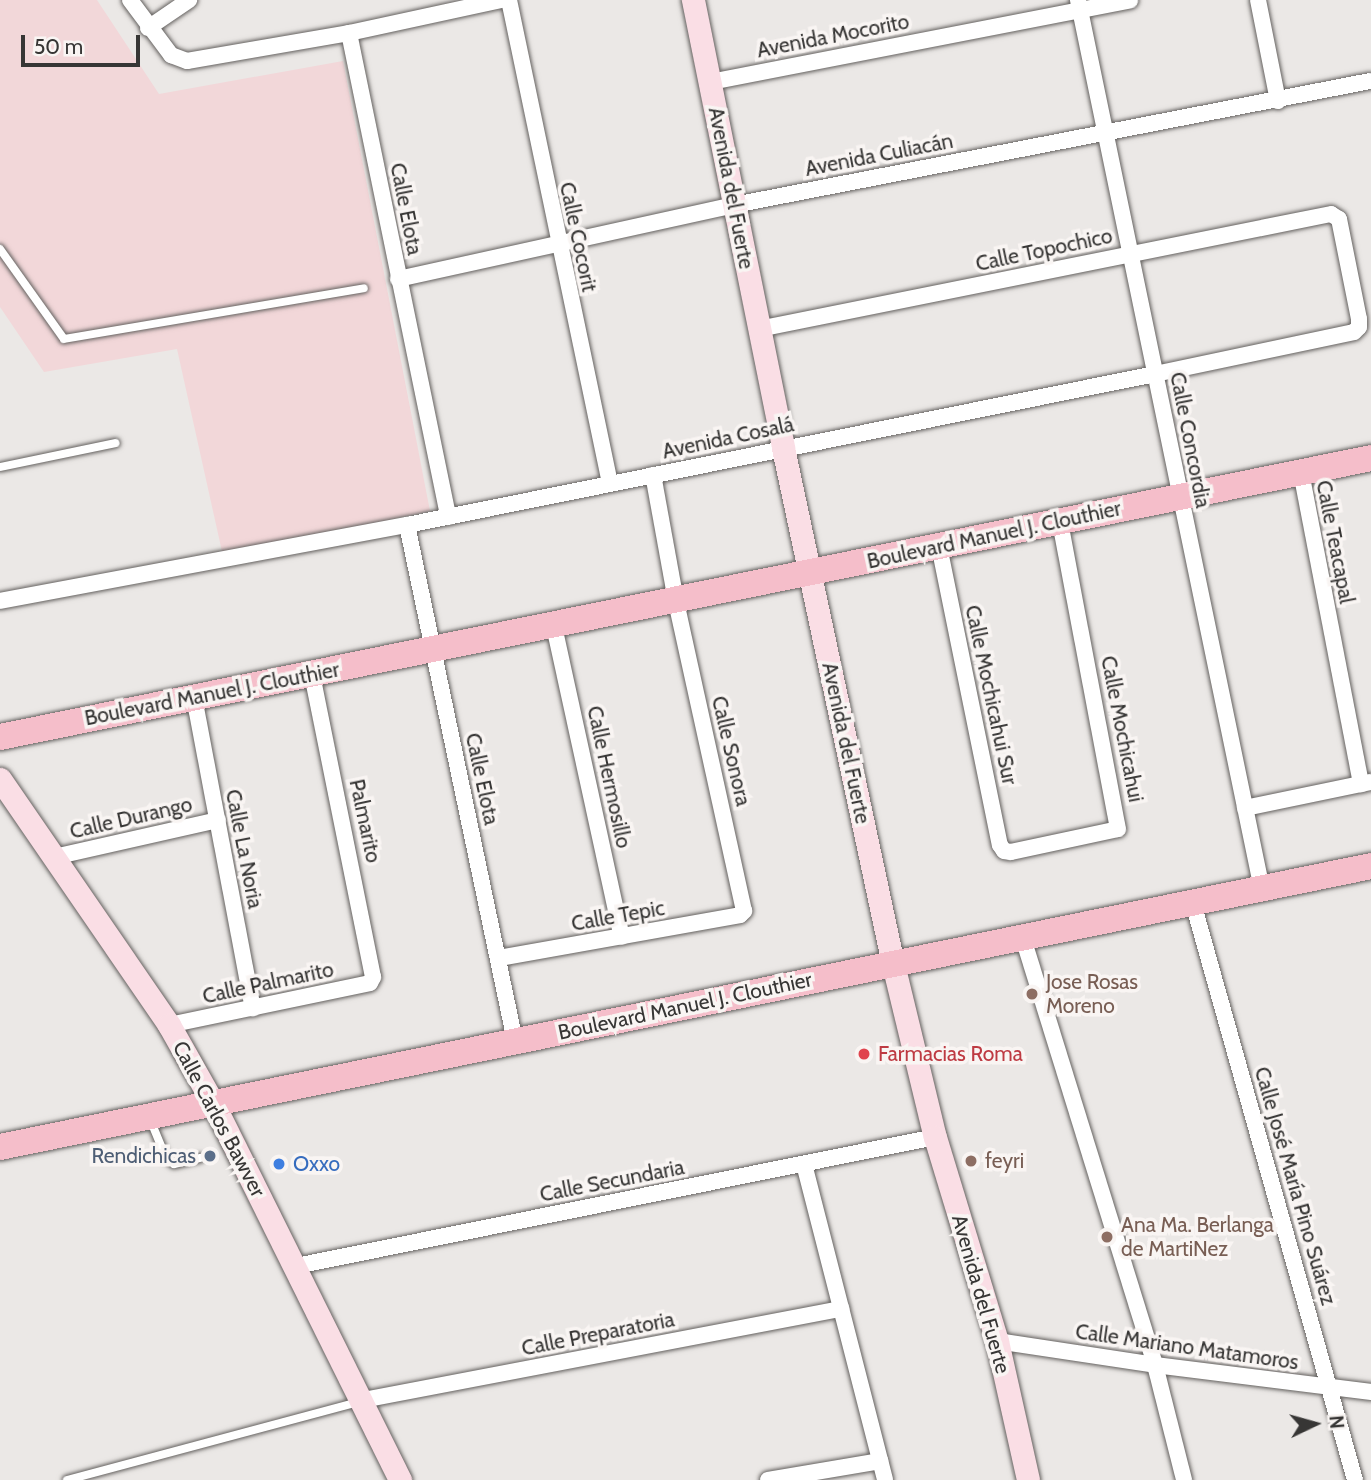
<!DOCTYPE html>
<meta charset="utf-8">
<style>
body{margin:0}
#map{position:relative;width:1371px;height:1480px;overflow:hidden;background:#ebe8e6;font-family:Cabin,sans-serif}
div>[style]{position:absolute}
.industrial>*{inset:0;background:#f2d7d9}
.roads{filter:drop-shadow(0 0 2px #64615f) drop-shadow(0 0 2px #64615f)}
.lane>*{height:8px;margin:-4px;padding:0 4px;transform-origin:4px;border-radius:4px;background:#fff}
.street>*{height:16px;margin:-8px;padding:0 8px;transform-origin:8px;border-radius:8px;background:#fff}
.secondary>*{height:23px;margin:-11.5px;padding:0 11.5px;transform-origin:11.5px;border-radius:11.5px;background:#fadee5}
.primary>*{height:26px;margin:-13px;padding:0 13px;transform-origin:13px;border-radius:13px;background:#f5beca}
.dots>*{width:19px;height:19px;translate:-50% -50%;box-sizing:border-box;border:4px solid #f9f5f3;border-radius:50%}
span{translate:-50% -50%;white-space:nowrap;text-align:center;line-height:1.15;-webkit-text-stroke:7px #f9f5f3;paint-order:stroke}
.street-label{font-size:21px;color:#373635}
.education-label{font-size:21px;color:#785e54}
.left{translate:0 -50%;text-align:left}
.health-label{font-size:21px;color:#be3a42}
.service-label{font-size:21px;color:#4e5e75}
.right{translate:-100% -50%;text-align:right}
.shop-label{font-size:21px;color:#366cbe}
.north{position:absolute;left:1280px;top:1389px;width:70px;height:70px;-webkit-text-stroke:5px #f9f5f3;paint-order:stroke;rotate:85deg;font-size:19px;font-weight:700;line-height:28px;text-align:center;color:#373635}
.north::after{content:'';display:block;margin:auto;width:24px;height:32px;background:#373635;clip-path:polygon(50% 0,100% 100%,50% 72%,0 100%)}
.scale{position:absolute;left:21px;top:35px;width:119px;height:32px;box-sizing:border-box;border:4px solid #373635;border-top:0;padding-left:9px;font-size:21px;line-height:24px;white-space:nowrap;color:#373635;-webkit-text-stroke:5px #f9f5f3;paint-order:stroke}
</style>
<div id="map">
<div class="industrial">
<div style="clip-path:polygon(0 0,97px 0,159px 94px,343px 61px,430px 511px,223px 556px,177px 349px,44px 372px,0 307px)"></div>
</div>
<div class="roads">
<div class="lane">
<div style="left:0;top:249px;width:110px;rotate:54.6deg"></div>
<div style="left:64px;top:339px;width:304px;rotate:-9.6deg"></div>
<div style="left:0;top:467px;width:118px;rotate:-11.7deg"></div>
<div style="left:150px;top:1119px;width:42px;rotate:67.7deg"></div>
<div style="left:166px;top:1158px;width:10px;rotate:37deg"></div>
<div style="left:174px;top:1164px;width:27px;rotate:-13deg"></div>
<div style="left:67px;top:1480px;width:301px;rotate:-15deg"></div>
</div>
<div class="street">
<div style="left:130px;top:0;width:69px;rotate:53.3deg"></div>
<div style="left:171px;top:55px;width:17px;rotate:21deg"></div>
<div style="left:187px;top:61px;width:164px;rotate:-9.8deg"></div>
<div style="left:349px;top:33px;width:156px;rotate:-12.2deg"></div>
<div style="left:509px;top:0;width:492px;rotate:78.2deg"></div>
<div style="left:1078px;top:0;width:908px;rotate:78.31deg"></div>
<div style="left:1258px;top:0;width:103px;rotate:78.8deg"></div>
<div style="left:148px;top:28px;width:50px;rotate:-34.3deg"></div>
<div style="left:349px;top:33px;width:494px;rotate:78.4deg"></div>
<div style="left:710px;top:82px;width:428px;rotate:-11deg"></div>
<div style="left:398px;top:279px;width:344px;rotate:-12.4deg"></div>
<div style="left:734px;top:205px;width:648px;rotate:-11.03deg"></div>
<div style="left:1301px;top:472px;width:318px;rotate:79.1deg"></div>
<div style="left:407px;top:525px;width:527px;rotate:78.18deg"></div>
<div style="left:939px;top:546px;width:305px;rotate:78.5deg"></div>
<div style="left:1000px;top:845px;width:7px;rotate:56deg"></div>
<div style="left:1004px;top:851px;width:7px;rotate:8deg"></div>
<div style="left:1011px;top:852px;width:109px;rotate:-12.1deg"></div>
<div style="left:1118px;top:829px;width:312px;rotate:-100.7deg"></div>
<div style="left:0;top:601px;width:414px;rotate:-10.6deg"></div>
<div style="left:407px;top:525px;width:763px;rotate:-11.41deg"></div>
<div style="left:1155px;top:374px;width:203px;rotate:-11.9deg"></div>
<div style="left:1354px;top:332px;width:7px;rotate:-45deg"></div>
<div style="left:1359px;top:327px;width:8px;rotate:-90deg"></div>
<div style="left:1359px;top:319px;width:102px;rotate:-101.3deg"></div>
<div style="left:1339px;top:219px;width:9px;rotate:-148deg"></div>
<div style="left:1331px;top:214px;width:583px;rotate:168.63deg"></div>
<div style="left:554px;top:626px;width:318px;rotate:77.7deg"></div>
<div style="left:194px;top:697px;width:317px;rotate:79.3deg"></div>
<div style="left:1245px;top:808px;width:128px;rotate:-11.7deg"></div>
<div style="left:54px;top:857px;width:168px;rotate:-12.7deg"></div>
<div style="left:1193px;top:903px;width:599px;rotate:74.32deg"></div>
<div style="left:1023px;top:938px;width:447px;rotate:72.8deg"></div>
<div style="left:1155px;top:1365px;width:119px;rotate:75.8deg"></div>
<div style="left:499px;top:958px;width:245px;rotate:-10.1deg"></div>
<div style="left:740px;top:915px;width:6px;rotate:-45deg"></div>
<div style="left:744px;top:911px;width:317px;rotate:-102.4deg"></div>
<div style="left:676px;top:601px;width:128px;rotate:-100.3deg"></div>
<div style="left:169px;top:1025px;width:205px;rotate:-11.8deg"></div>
<div style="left:370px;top:983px;width:7px;rotate:-63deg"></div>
<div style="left:373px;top:977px;width:309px;rotate:-101.4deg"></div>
<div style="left:804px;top:1164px;width:326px;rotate:75.6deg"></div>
<div style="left:296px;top:1266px;width:652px;rotate:-11.41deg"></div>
<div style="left:997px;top:1341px;width:160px;rotate:8.6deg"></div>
<div style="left:1155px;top:1365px;width:218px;rotate:7.1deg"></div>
<div style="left:363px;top:1400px;width:487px;rotate:-10.8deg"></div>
<div style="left:768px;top:1480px;width:114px;rotate:-9.6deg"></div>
</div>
<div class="secondary">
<div style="left:693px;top:0;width:457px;rotate:78.6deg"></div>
<div style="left:783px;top:448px;width:528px;rotate:77.97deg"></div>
<div style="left:893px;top:964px;width:178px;rotate:76.4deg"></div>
<div style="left:935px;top:1137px;width:213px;rotate:73.1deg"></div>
<div style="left:997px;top:1341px;width:142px;rotate:77.4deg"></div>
<div style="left:0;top:779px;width:298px;rotate:55.5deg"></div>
<div style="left:169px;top:1025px;width:90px;rotate:60.6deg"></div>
<div style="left:213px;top:1103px;width:421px;rotate:63.6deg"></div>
</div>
<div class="primary">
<div style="left:0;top:737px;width:1399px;rotate:-11.5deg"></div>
<div style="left:0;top:1147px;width:1400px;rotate:-11.58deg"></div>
</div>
</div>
<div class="dots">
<div style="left:1032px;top:994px;background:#8d6e63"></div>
<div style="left:864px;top:1054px;background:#e0444e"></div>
<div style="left:210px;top:1156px;background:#5c6f8a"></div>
<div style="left:971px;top:1161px;background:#8d6e63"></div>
<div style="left:279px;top:1164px;background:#3f7fe0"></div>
<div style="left:1107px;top:1237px;background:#8d6e63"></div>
</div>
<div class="street-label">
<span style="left:833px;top:36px;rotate:-11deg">Avenida Mocorito</span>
<span style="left:879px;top:155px;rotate:-11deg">Avenida Culiacán</span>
<span style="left:731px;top:188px;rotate:79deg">Avenida del Fuerte</span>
<span style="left:406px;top:209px;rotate:79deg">Calle Elota</span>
<span style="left:578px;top:237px;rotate:78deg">Calle Cocorit</span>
<span style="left:1044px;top:250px;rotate:-12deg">Calle Topochico</span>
<span style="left:728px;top:438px;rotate:-12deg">Avenida Cosalá</span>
<span style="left:1190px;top:440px;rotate:79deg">Calle Concordia</span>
<span style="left:994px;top:535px;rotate:-12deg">Boulevard Manuel J. Clouthier</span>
<span style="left:1335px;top:542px;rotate:79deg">Calle Teacapal</span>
<span style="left:212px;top:694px;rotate:-11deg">Boulevard Manuel J. Clouthier</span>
<span style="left:991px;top:695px;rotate:78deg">Calle Mochicahui Sur</span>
<span style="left:1122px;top:729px;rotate:79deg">Calle Mochicahui</span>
<span style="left:846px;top:743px;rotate:78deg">Avenida del Fuerte</span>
<span style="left:731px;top:751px;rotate:77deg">Calle Sonora</span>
<span style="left:609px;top:777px;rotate:78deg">Calle Hermosillo</span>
<span style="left:482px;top:779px;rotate:78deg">Calle Elota</span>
<span style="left:131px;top:818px;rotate:-13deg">Calle Durango</span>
<span style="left:365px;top:821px;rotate:78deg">Palmarito</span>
<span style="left:244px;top:849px;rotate:79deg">Calle La Noria</span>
<span style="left:618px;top:916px;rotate:-10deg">Calle Tepic</span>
<span style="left:268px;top:983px;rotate:-12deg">Calle Palmarito</span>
<span style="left:685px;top:1006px;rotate:-12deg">Boulevard Manuel J. Clouthier</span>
<span style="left:219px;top:1119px;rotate:62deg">Calle Carlos Bawver</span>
<span style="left:612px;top:1181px;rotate:-11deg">Calle Secundaria</span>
<span style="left:1295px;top:1186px;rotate:74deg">Calle José María Pino Suárez</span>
<span style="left:981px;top:1294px;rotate:74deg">Avenida del Fuerte</span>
<span style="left:598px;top:1334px;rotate:-11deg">Calle Preparatoria</span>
<span style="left:1187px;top:1347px;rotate:8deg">Calle Mariano Matamoros</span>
</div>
<div class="education-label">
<span class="left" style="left:1046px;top:994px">Jose Rosas<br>Moreno</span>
<span class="left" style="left:985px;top:1161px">feyri</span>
<span class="left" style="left:1121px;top:1237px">Ana Ma. Berlanga<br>de MartiNez</span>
</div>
<div class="health-label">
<span class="left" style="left:878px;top:1054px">Farmacias Roma</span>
</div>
<div class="service-label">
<span class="right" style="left:196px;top:1156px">Rendichicas</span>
</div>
<div class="shop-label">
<span class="left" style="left:293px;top:1164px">Oxxo</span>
</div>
<div class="north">N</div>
<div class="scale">50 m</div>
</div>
